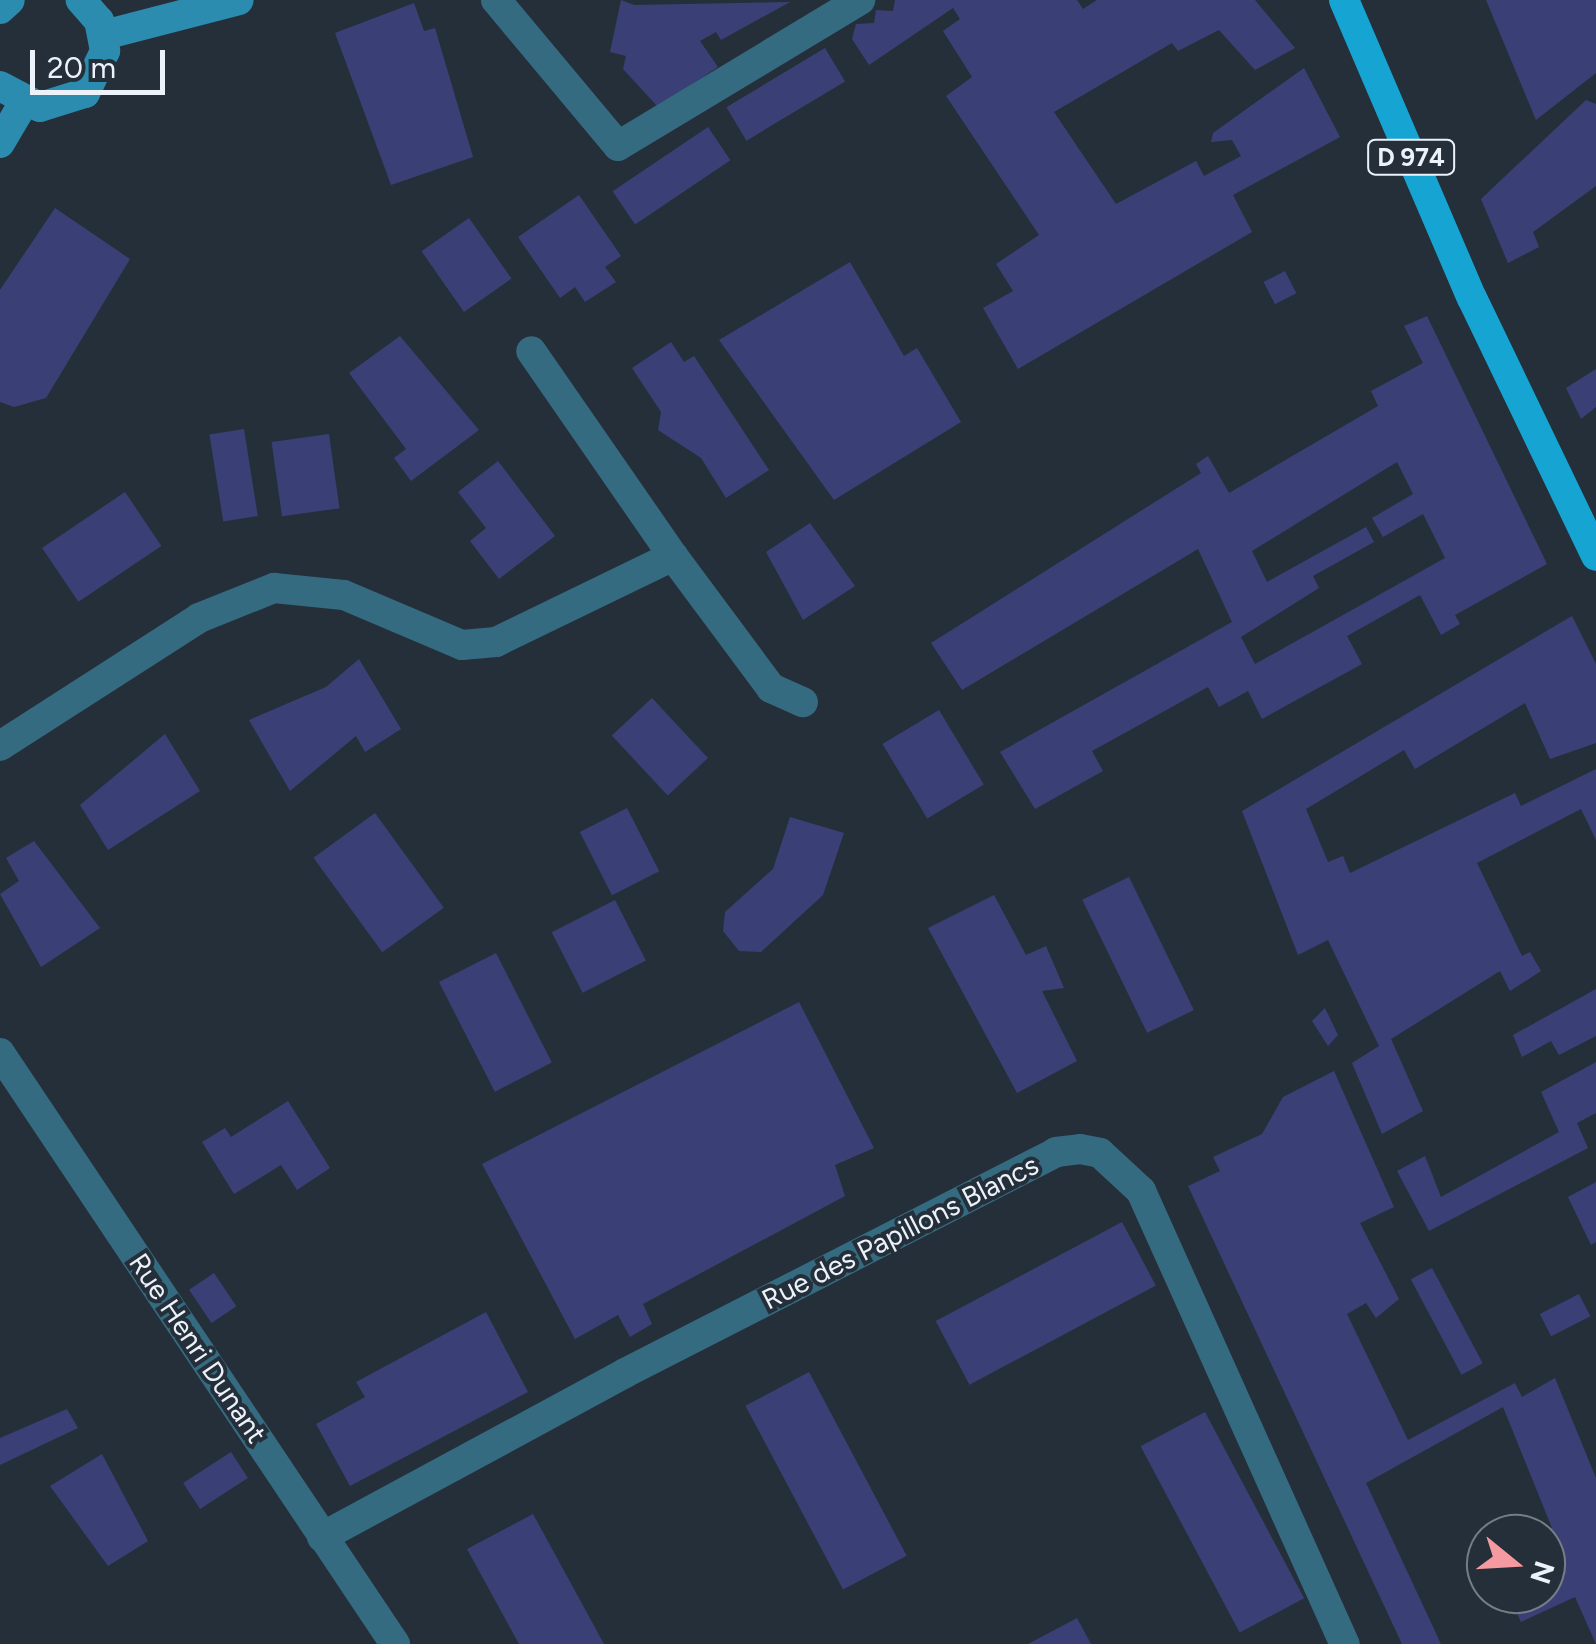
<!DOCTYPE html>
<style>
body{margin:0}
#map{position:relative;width:1596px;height:1644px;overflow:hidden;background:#252f3a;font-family:Figtree,sans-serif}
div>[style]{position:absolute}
.building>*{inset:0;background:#3a4075;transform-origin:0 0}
.street>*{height:30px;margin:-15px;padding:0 15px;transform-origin:15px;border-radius:15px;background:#356b81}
.secondary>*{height:30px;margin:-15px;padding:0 15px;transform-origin:15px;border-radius:15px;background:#2c8cb0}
.primary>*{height:30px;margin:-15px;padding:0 15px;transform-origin:15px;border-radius:15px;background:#16a5d3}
span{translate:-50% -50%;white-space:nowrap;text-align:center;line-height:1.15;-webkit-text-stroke:8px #252f3a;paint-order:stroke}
.shield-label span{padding:2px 8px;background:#252f3a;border:2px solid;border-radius:8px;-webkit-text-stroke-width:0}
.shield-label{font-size:25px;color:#ecf2fa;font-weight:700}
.street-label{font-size:28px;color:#ecf2fa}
.north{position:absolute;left:1466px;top:1514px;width:100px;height:100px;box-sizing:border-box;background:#252f3a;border:2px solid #757d87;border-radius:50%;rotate:108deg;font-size:28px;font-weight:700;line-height:40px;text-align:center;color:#ecf2fa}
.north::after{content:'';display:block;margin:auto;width:35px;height:45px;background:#f49aa0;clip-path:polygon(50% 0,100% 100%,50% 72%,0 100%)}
.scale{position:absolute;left:30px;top:50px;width:135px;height:45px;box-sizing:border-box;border:5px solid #ecf2fa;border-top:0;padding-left:12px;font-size:30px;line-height:35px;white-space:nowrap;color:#ecf2fa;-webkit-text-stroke:8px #252f3a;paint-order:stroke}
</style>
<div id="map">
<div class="building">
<div style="clip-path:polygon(621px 0,634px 5px,790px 2px,721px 40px,716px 32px,700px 41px,718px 67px,658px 107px,623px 69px,626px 56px,610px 52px)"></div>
<div style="clip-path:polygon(895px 0,1077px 0,1083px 9px,1097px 0,1255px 0,1295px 48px,1255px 70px,1219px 30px,1178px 51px,1172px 43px,1054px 112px,1116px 204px,1196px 161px,1204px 176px,1241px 156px,1232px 140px,1211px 142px,1213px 133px,1304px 68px,1340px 137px,1233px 195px,1252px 232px,1018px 369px,983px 308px,1013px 291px,996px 264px,1039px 235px,946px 96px,972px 77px,943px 31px,960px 19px,953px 8px,869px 65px,852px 39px,856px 24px,874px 23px,876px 10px,893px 11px)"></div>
<div style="clip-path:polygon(1486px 0,1596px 0,1596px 73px,1536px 120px)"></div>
<div style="clip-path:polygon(414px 3px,424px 31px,435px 28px,473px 157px,391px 185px,335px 33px)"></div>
<div style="left:825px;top:48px;width:39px;height:115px;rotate:59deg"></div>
<div style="clip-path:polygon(1586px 100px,1596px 104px,1596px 186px,1533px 232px,1539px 247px,1508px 263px,1481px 199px)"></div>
<div style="left:708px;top:127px;width:40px;height:115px;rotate:56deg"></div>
<div style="clip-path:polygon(579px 195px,621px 256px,605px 267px,616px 282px,585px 302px,575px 287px,560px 298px,518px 237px)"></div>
<div style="clip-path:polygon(55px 208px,130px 259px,46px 398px,14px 407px,0 402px,0 290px)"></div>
<div style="left:469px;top:218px;width:74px;height:58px;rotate:55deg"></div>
<div style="clip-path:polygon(850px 262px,904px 356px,917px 348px,961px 422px,834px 500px,719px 340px)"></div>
<div style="left:1285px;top:271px;width:25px;height:24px;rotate:63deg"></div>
<div style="clip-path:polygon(evenodd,1427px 316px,1547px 564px,1455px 615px,1460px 624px,1441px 635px,1420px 595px,1347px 636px,1362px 664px,1262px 719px,1248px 691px,1219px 707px,1208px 687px,1092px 751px,1103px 771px,1035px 809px,1000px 752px,1232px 622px,1198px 549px,962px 690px,931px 643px,1201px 473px,1196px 464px,1208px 456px,1229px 493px,1378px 406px,1371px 391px,1423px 363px,1404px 326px,1427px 316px,1397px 462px,1413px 494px,1372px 518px,1383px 537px,1423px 514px,1445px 558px,1255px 664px,1241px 637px,1319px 588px,1313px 576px,1374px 542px,1366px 527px,1267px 582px,1252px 551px,1397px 462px)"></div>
<div style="clip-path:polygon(400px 336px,479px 430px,411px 481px,394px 458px,406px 449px,349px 373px)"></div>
<div style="clip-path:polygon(671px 342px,684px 362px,694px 356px,769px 470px,726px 498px,701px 458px,658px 430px,661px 412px,632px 368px)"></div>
<div style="clip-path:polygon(1596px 369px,1596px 407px,1581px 419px,1566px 388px)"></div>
<div style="left:244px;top:429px;width:88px;height:35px;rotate:81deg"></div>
<div style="left:329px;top:434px;width:75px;height:58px;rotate:82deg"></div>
<div style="clip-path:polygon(498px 461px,555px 536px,499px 579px,470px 541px,486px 528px,458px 492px)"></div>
<div style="left:125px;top:492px;width:65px;height:100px;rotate:56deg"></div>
<div style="clip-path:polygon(810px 523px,855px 586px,803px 620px,766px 552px)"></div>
<div style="clip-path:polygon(1572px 616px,1596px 664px,1596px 743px,1550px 759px,1525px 703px,1415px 769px,1404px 750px,1306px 809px,1328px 862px,1343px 856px,1350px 873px,1515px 793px,1521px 806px,1596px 769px,1596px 840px,1581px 809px,1477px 863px,1522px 956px,1530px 952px,1541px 971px,1510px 991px,1500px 971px,1391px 1039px,1423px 1111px,1382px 1134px,1352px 1063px,1379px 1046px,1328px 940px,1298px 955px,1242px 811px)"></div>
<div style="clip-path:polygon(359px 659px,401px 729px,365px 752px,356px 736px,290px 791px,249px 720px,326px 687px)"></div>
<div style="left:652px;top:698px;width:82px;height:55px;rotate:47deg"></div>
<div style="left:939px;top:710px;width:87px;height:66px;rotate:59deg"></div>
<div style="clip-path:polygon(165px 734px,200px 791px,108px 850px,80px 805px)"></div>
<div style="left:627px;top:808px;width:71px;height:53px;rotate:63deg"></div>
<div style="left:375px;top:813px;width:117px;height:76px;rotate:54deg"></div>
<div style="clip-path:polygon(790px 817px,844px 833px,823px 895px,761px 952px,739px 951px,723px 931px,725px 912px,773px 869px)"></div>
<div style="clip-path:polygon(34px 841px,100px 928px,41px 967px,0 894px,19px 881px,6px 858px)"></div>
<div style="left:1129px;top:877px;width:148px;height:52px;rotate:64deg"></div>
<div style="clip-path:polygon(994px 895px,1026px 955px,1046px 946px,1064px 988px,1042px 991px,1077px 1061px,1017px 1093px,928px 928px)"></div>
<div style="left:615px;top:900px;width:68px;height:71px;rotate:63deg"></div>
<div style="left:496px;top:953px;width:123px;height:64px;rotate:63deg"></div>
<div style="clip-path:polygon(1596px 989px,1596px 1036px,1559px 1055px,1551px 1041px,1522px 1057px,1513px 1035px)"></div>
<div style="clip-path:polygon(799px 1002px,874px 1148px,835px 1165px,845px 1196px,643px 1304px,652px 1324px,630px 1337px,618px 1315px,575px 1339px,482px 1164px)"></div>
<div style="clip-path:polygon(1325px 1008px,1338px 1035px,1328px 1046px,1312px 1021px)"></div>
<div style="clip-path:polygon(1596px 1062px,1596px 1113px,1577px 1123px,1588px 1148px,1429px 1231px,1397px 1171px,1425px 1156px,1441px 1197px,1559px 1132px,1541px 1092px)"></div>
<div style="clip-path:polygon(1334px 1071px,1394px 1207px,1360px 1223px,1399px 1299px,1376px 1318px,1366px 1303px,1347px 1314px,1408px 1440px,1515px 1383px,1522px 1397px,1555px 1378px,1596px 1478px,1596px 1644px,1575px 1597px,1521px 1622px,1508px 1594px,1546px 1594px,1546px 1573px,1555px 1568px,1540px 1534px,1552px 1528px,1503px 1407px,1366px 1483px,1441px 1644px,1402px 1644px,1188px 1186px,1220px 1171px,1213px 1157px,1262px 1134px,1283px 1097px)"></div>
<div style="clip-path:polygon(288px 1101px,330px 1168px,297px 1190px,281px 1165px,234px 1194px,202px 1142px,225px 1128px,231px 1137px)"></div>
<div style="clip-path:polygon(1596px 1182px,1596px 1242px,1591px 1245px,1568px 1197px)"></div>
<div style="left:1122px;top:1222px;width:72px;height:211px;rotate:62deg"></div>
<div style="left:1432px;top:1268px;width:108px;height:24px;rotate:62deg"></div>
<div style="left:214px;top:1273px;width:40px;height:30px;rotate:56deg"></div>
<div style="left:1579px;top:1294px;width:25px;height:44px;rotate:63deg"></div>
<div style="clip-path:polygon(486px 1312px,528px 1392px,350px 1486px,316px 1424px,365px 1397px,356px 1382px)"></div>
<div style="left:809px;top:1372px;width:208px;height:72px;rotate:62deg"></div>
<div style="clip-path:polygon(67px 1409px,78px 1428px,0 1465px,0 1438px)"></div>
<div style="left:1205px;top:1412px;width:211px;height:73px;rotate:62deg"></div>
<div style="left:231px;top:1452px;width:31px;height:57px;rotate:57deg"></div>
<div style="clip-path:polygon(102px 1454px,148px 1541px,108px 1566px,50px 1486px)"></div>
<div style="clip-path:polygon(533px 1514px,604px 1644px,519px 1644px,467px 1549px)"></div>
<div style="clip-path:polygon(1077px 1618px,1091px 1644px,1028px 1644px)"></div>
</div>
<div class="street">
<div style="left:496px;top:0;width:190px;rotate:50.1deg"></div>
<div style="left:618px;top:146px;width:283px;rotate:-31.1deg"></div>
<div style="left:673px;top:556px;width:164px;rotate:53.4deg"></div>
<div style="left:771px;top:688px;width:35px;rotate:24deg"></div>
<div style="left:0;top:746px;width:237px;rotate:-32.7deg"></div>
<div style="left:199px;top:618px;width:81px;rotate:-21.8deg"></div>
<div style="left:274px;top:588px;width:70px;rotate:5.7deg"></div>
<div style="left:344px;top:595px;width:128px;rotate:23deg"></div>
<div style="left:462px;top:645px;width:34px;rotate:-5deg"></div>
<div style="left:496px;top:642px;width:197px;rotate:-25.9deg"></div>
<div style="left:673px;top:556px;width:249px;rotate:-124.7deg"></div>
<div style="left:0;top:1053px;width:711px;rotate:56.24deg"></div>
<div style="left:322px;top:1537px;width:345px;rotate:-28.4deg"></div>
<div style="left:625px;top:1373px;width:484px;rotate:-27.1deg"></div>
<div style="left:1056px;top:1152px;width:24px;rotate:-7deg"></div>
<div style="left:1080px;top:1149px;width:20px;rotate:11deg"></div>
<div style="left:1100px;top:1153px;width:56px;rotate:42.8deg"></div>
<div style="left:1141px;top:1191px;width:497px;rotate:65.8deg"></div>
</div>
<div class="secondary">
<div style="left:0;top:9px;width:13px;rotate:-42deg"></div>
<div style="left:104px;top:35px;width:139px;rotate:-14.5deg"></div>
<div style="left:0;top:86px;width:45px;rotate:27.7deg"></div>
<div style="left:40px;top:107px;width:47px;rotate:-17.3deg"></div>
<div style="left:85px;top:93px;width:47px;rotate:-64.5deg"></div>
<div style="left:105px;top:51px;width:31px;rotate:-101deg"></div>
<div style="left:99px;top:21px;width:28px;rotate:-131deg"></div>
<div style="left:0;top:143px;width:45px;rotate:-59.5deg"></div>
</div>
<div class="primary">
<div style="left:1344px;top:0;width:324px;rotate:66.8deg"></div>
<div style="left:1472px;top:298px;width:286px;rotate:64.3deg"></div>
</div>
<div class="shield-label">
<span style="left:1411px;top:157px">D 974</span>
</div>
<div class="street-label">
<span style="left:900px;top:1232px;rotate:-27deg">Rue des Papillons Blancs</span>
<span style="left:198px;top:1348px;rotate:56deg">Rue Henri Dunant</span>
</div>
<div class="north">N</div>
<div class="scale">20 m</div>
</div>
